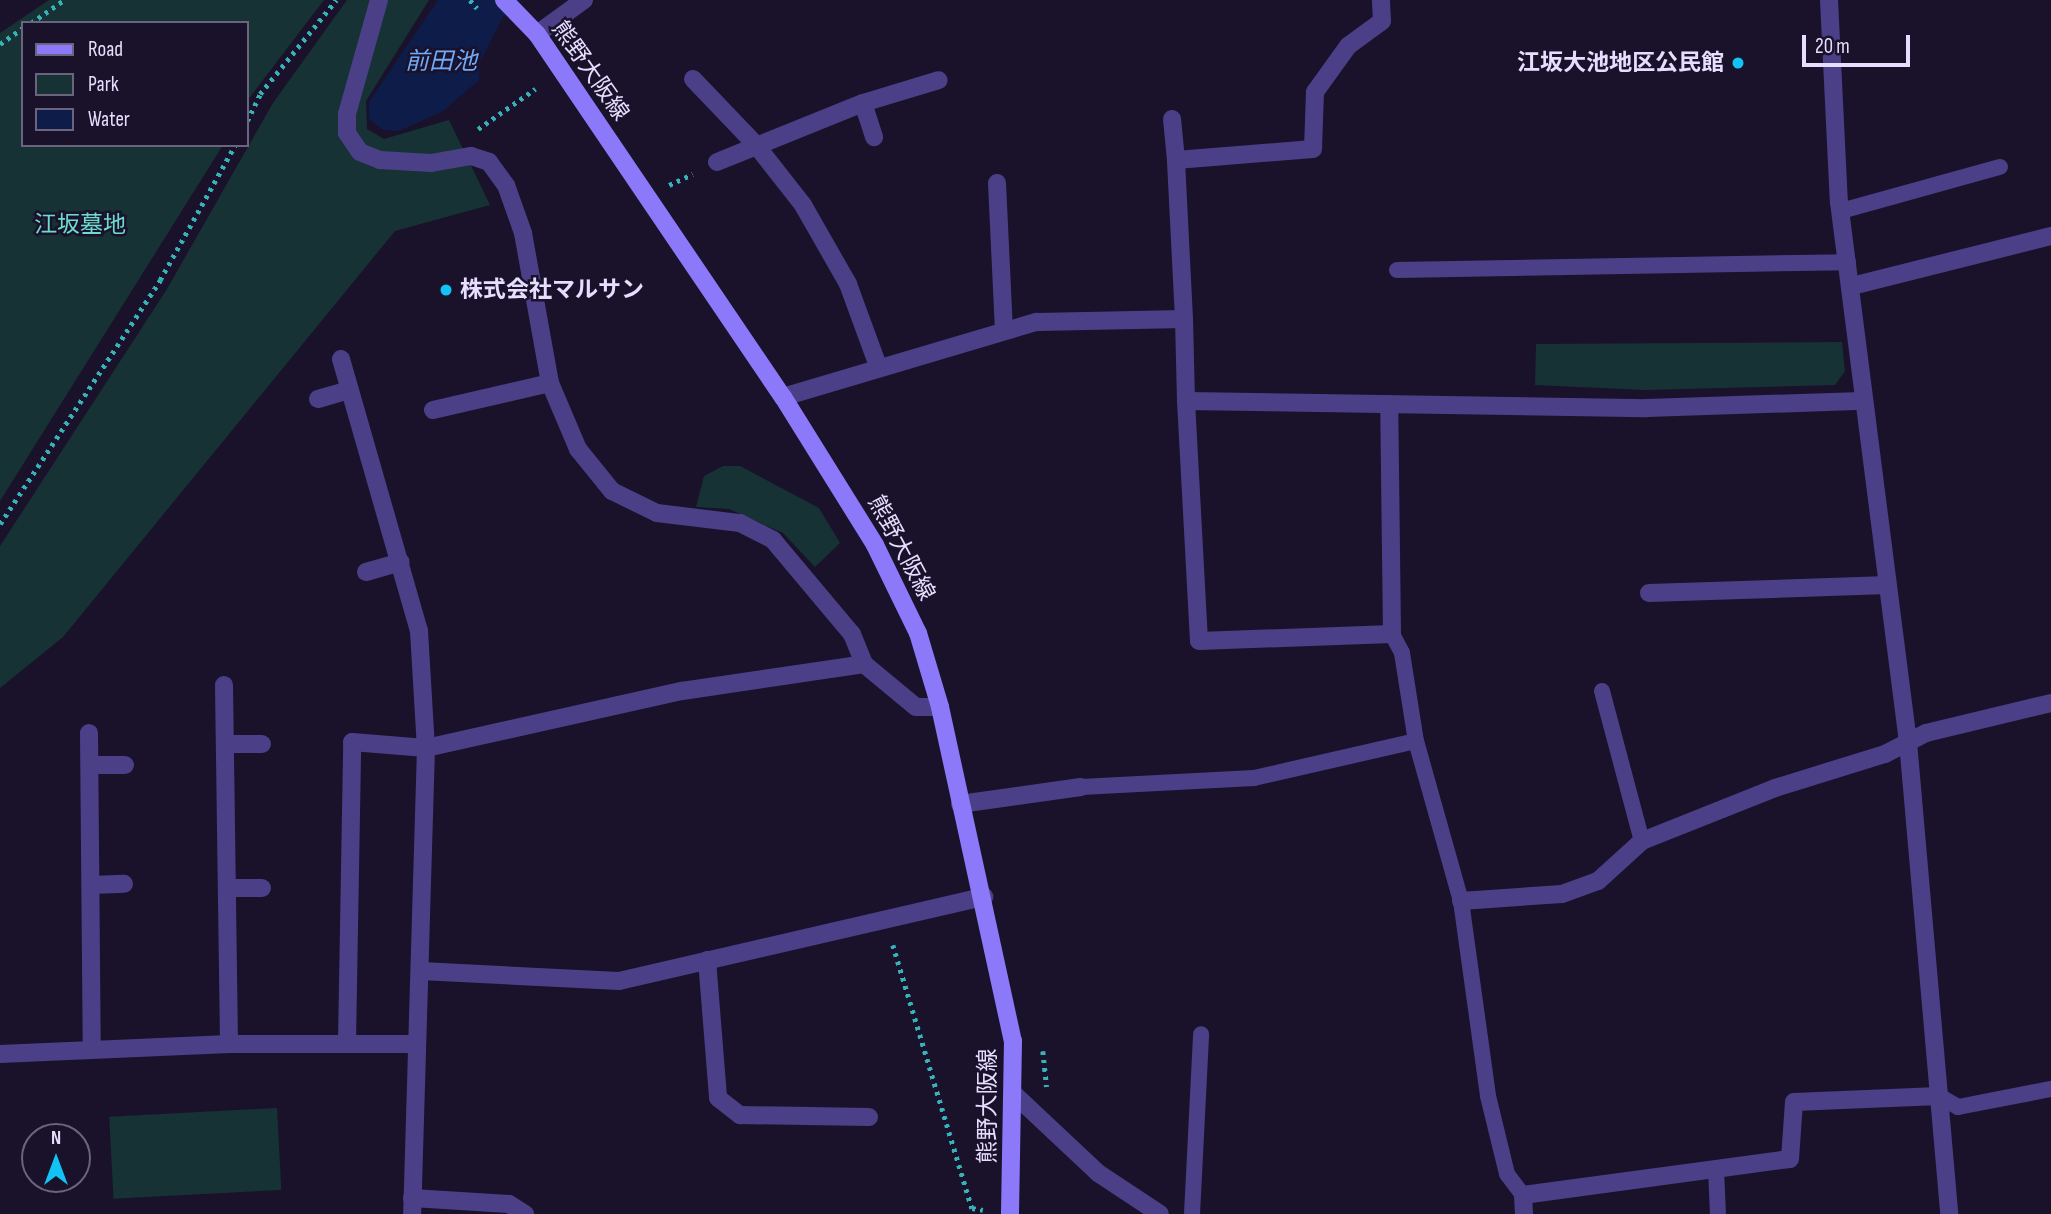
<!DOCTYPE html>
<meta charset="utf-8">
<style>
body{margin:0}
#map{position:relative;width:2051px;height:1214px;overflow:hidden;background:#1a122b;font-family:"Sofia Sans Condensed","Noto Sans JP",sans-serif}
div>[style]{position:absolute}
.green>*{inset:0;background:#163235;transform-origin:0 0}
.water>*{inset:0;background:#0e1c49}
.path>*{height:4.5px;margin-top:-2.25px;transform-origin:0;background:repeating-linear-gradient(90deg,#36b2b9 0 3.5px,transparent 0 8.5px)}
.service>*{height:16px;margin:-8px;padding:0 8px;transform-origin:8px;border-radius:8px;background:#4b4088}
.minor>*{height:18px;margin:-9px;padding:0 9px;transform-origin:9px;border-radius:9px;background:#4b4088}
.tertiary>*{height:18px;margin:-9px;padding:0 9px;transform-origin:9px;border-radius:9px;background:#4b4088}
.secondary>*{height:18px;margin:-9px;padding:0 9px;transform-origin:9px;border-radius:9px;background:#8b79fa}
.dots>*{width:19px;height:19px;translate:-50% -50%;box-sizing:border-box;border:4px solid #1a122b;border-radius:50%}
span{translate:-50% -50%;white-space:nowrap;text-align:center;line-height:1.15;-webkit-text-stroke:5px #1a122b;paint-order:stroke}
.poi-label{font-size:23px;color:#e5defe;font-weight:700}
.right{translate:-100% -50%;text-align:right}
.left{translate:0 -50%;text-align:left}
.street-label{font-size:23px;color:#e5defe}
.park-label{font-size:23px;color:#6bddce}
.water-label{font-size:24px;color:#70aaf9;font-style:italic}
.legend{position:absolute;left:21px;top:21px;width:228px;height:126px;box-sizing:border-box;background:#1a122b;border:2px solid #6b647f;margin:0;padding:9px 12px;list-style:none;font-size:21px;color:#e5defe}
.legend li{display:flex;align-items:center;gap:14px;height:35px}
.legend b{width:35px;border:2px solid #6b647f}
.north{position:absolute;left:21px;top:1123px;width:70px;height:70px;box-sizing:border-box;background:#1a122b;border:2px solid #6b647f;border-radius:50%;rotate:0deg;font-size:19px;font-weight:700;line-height:28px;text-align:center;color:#e5defe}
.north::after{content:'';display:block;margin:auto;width:24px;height:32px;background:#12c4f6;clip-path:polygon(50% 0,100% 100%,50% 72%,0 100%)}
.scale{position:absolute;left:1802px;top:35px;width:108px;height:32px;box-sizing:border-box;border:4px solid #e5defe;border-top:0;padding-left:9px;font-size:21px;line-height:24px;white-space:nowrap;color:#e5defe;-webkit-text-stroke:5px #1a122b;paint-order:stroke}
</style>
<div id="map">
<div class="green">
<div style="clip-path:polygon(49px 0,324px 0,247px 101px,247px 23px,23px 23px,23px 145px,223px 145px,0 501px,0 33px)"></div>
<div style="clip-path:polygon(347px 0,429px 0,366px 101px,367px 129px,384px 139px,449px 120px,490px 205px,395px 231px,63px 637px,0 688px,0 546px,167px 289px,273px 103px)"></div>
<div style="clip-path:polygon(1842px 342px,1845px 371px,1835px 385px,1645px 390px,1535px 385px,1536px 344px)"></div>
<div style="clip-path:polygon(723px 466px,740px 466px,819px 508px,840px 543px,815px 567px,783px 533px,729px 509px,696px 507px,704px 476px)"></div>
<div style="left:277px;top:1108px;width:82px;height:168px;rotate:87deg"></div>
</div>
<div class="water">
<div style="clip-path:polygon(438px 0,521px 0,503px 17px,480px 62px,479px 80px,443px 111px,399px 131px,383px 130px,369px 119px,369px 102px)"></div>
</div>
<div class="path">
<div style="left:470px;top:0;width:11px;rotate:49deg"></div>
<div style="left:31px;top:23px;width:40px;rotate:-34.9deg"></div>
<div style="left:0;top:44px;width:28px;rotate:-35deg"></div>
<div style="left:247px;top:121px;width:30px;rotate:-64deg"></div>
<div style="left:260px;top:94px;width:121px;rotate:-51deg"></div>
<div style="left:478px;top:129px;width:70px;rotate:-35.1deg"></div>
<div style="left:669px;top:185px;width:26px;rotate:-25deg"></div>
<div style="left:0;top:524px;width:292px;rotate:-56.7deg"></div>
<div style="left:160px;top:280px;width:154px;rotate:-60.9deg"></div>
<div style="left:893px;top:945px;width:275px;rotate:73.3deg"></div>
<div style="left:972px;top:1208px;width:11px;rotate:10deg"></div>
<div style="left:1043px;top:1051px;width:36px;rotate:84deg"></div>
</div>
<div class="service">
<div style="left:1841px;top:211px;width:165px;rotate:-15.5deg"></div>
<div style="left:1397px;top:270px;width:451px;rotate:-1deg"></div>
<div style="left:1392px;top:634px;width:21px;rotate:62deg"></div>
<div style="left:1402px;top:653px;width:89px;rotate:81deg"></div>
<div style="left:1416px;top:741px;width:166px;rotate:74.3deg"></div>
<div style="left:1461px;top:901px;width:197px;rotate:82.1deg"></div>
<div style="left:1488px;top:1096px;width:80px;rotate:76.3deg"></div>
<div style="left:1507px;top:1174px;width:26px;rotate:53deg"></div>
<div style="left:1602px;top:691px;width:155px;rotate:75.1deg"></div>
<div style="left:1081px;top:787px;width:173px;rotate:-3deg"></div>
<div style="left:1254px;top:778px;width:166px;rotate:-12.9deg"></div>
<div style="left:1939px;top:1096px;width:22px;rotate:30deg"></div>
<div style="left:1958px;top:1107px;width:95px;rotate:-11deg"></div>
<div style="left:1716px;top:1169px;width:45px;rotate:87.5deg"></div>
<div style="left:1192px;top:1214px;width:180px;rotate:-87.1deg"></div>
</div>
<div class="minor">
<div style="left:379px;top:0;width:118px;rotate:105.7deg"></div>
<div style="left:347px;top:114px;width:19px;rotate:90deg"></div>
<div style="left:347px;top:133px;width:23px;rotate:56deg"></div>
<div style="left:360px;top:152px;width:22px;rotate:22deg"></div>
<div style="left:380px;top:160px;width:51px;rotate:3.4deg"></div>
<div style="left:431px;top:163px;width:41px;rotate:-9.9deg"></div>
<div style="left:471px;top:156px;width:19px;rotate:18deg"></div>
<div style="left:489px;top:162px;width:29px;rotate:54deg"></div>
<div style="left:506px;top:185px;width:51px;rotate:70.5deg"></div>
<div style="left:523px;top:233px;width:152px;rotate:79.8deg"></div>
<div style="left:550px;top:383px;width:72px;rotate:67deg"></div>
<div style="left:578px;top:449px;width:54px;rotate:51deg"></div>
<div style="left:612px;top:491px;width:50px;rotate:26.1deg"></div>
<div style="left:657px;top:513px;width:84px;rotate:6.9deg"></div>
<div style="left:740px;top:523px;width:37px;rotate:27deg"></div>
<div style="left:773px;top:540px;width:123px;rotate:50deg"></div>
<div style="left:852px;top:634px;width:32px;rotate:68deg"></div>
<div style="left:864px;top:664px;width:67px;rotate:39.6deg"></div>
<div style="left:916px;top:707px;width:24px"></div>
<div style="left:1829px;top:0;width:202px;rotate:87.2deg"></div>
<div style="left:1839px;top:202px;width:544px;rotate:82.72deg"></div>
<div style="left:1908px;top:742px;width:474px;rotate:85deg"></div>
<div style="left:537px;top:34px;width:58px;rotate:-35.9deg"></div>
<div style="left:693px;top:79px;width:91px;rotate:46.3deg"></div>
<div style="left:756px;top:145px;width:76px;rotate:51.9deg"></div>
<div style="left:803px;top:205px;width:91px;rotate:60.3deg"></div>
<div style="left:848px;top:284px;width:87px;rotate:69.9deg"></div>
<div style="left:863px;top:103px;width:36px;rotate:72deg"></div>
<div style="left:1172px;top:119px;width:41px;rotate:84.4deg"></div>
<div style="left:717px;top:162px;width:157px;rotate:-22deg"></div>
<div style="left:863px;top:103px;width:79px;rotate:-16.8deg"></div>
<div style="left:997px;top:183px;width:148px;rotate:87.3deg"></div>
<div style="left:1852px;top:286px;width:205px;rotate:-14.1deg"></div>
<div style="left:1184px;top:319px;width:159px;rotate:-92.9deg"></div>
<div style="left:1176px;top:160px;width:137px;rotate:-4.6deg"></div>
<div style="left:1313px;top:149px;width:57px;rotate:-88deg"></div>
<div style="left:1315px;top:92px;width:57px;rotate:-54.3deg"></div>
<div style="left:1348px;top:46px;width:42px;rotate:-36.3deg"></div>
<div style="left:1382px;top:21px;width:21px;rotate:-93deg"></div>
<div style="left:341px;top:359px;width:283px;rotate:74deg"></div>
<div style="left:419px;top:631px;width:117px;rotate:86.6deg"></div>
<div style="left:426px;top:748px;width:466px;rotate:91.7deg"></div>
<div style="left:318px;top:399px;width:33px;rotate:-16deg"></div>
<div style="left:1186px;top:401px;width:240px;rotate:86.9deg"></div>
<div style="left:1199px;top:641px;width:193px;rotate:-2.1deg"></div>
<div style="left:1392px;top:634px;width:230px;rotate:-90.7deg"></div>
<div style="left:433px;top:410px;width:120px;rotate:-13deg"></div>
<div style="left:366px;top:572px;width:36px;rotate:-16deg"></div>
<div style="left:1649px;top:593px;width:239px;rotate:-1.9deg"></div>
<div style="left:224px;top:685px;width:359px;rotate:89.2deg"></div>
<div style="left:89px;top:733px;width:316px;rotate:89.5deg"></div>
<div style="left:225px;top:744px;width:37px"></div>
<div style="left:90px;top:765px;width:35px"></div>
<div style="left:960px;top:804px;width:122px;rotate:-8deg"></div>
<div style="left:91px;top:885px;width:33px;rotate:-2deg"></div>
<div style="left:227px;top:888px;width:35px"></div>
<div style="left:1461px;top:901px;width:101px;rotate:-4deg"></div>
<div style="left:1562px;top:894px;width:38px;rotate:-20deg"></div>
<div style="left:1598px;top:881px;width:59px;rotate:-42.3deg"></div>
<div style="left:1642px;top:841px;width:143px;rotate:-21.7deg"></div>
<div style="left:1775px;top:788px;width:115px;rotate:-17.2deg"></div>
<div style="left:1885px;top:754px;width:46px;rotate:-27.1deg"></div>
<div style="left:1926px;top:733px;width:129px;rotate:-13.5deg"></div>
<div style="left:707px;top:960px;width:138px;rotate:85.4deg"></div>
<div style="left:718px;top:1098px;width:28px;rotate:38deg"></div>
<div style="left:740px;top:1115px;width:129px;rotate:0.9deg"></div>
<div style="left:421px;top:971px;width:198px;rotate:2.9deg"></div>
<div style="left:619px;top:981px;width:375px;rotate:-13deg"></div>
<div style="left:347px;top:1042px;width:300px;rotate:-89deg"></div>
<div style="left:352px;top:742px;width:74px;rotate:4.6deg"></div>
<div style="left:426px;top:748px;width:262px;rotate:-12.6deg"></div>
<div style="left:682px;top:691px;width:184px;rotate:-8.4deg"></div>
<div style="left:0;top:1054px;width:229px;rotate:-2.5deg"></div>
<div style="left:229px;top:1044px;width:187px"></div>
<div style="left:1015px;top:1095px;width:114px;rotate:43.2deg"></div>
<div style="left:1098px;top:1173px;width:74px;rotate:33.5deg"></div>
<div style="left:412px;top:1198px;width:97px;rotate:3.5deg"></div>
<div style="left:509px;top:1204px;width:19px;rotate:32deg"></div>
<div style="left:1524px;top:1214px;width:19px;rotate:-93deg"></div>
<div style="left:1523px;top:1195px;width:269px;rotate:-7.7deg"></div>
<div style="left:1790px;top:1159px;width:57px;rotate:-86deg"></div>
<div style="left:1794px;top:1102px;width:145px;rotate:-2.4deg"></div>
</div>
<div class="tertiary">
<div style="left:783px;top:397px;width:265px;rotate:-16.5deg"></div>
<div style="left:1037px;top:322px;width:147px;rotate:-1.2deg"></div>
<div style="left:1184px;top:319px;width:82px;rotate:88.6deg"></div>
<div style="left:1186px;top:401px;width:461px;rotate:0.9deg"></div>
<div style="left:1647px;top:408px;width:215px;rotate:-1.9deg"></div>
</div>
<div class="secondary">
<div style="left:504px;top:0;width:47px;rotate:45.9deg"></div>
<div style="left:537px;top:34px;width:439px;rotate:55.9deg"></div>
<div style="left:783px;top:397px;width:174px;rotate:58.1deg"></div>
<div style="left:875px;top:545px;width:98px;rotate:64deg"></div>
<div style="left:918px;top:633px;width:77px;rotate:73.4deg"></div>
<div style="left:940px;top:707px;width:342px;rotate:77.7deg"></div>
<div style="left:1013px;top:1041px;width:173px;rotate:91deg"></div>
</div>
<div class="dots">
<div style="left:1738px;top:63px;background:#12c4f6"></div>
<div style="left:446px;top:290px;background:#12c4f6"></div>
</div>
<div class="poi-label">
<span class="right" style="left:1724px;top:63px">江坂大池地区公民館</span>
<span class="left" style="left:460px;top:290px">株式会社マルサン</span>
</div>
<div class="street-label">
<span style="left:590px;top:71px;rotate:55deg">熊野大阪線</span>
<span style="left:901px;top:548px;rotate:62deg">熊野大阪線</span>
<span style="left:988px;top:1106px;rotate:-90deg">熊野大阪線</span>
</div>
<div class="park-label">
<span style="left:80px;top:225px">江坂墓地</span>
</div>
<div class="water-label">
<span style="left:441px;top:62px">前田池</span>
</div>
<ul class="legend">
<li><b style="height:9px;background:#8b79fa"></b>Road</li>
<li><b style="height:19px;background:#163235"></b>Park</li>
<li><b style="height:19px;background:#0e1c49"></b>Water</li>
</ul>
<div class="north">N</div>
<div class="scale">20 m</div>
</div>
